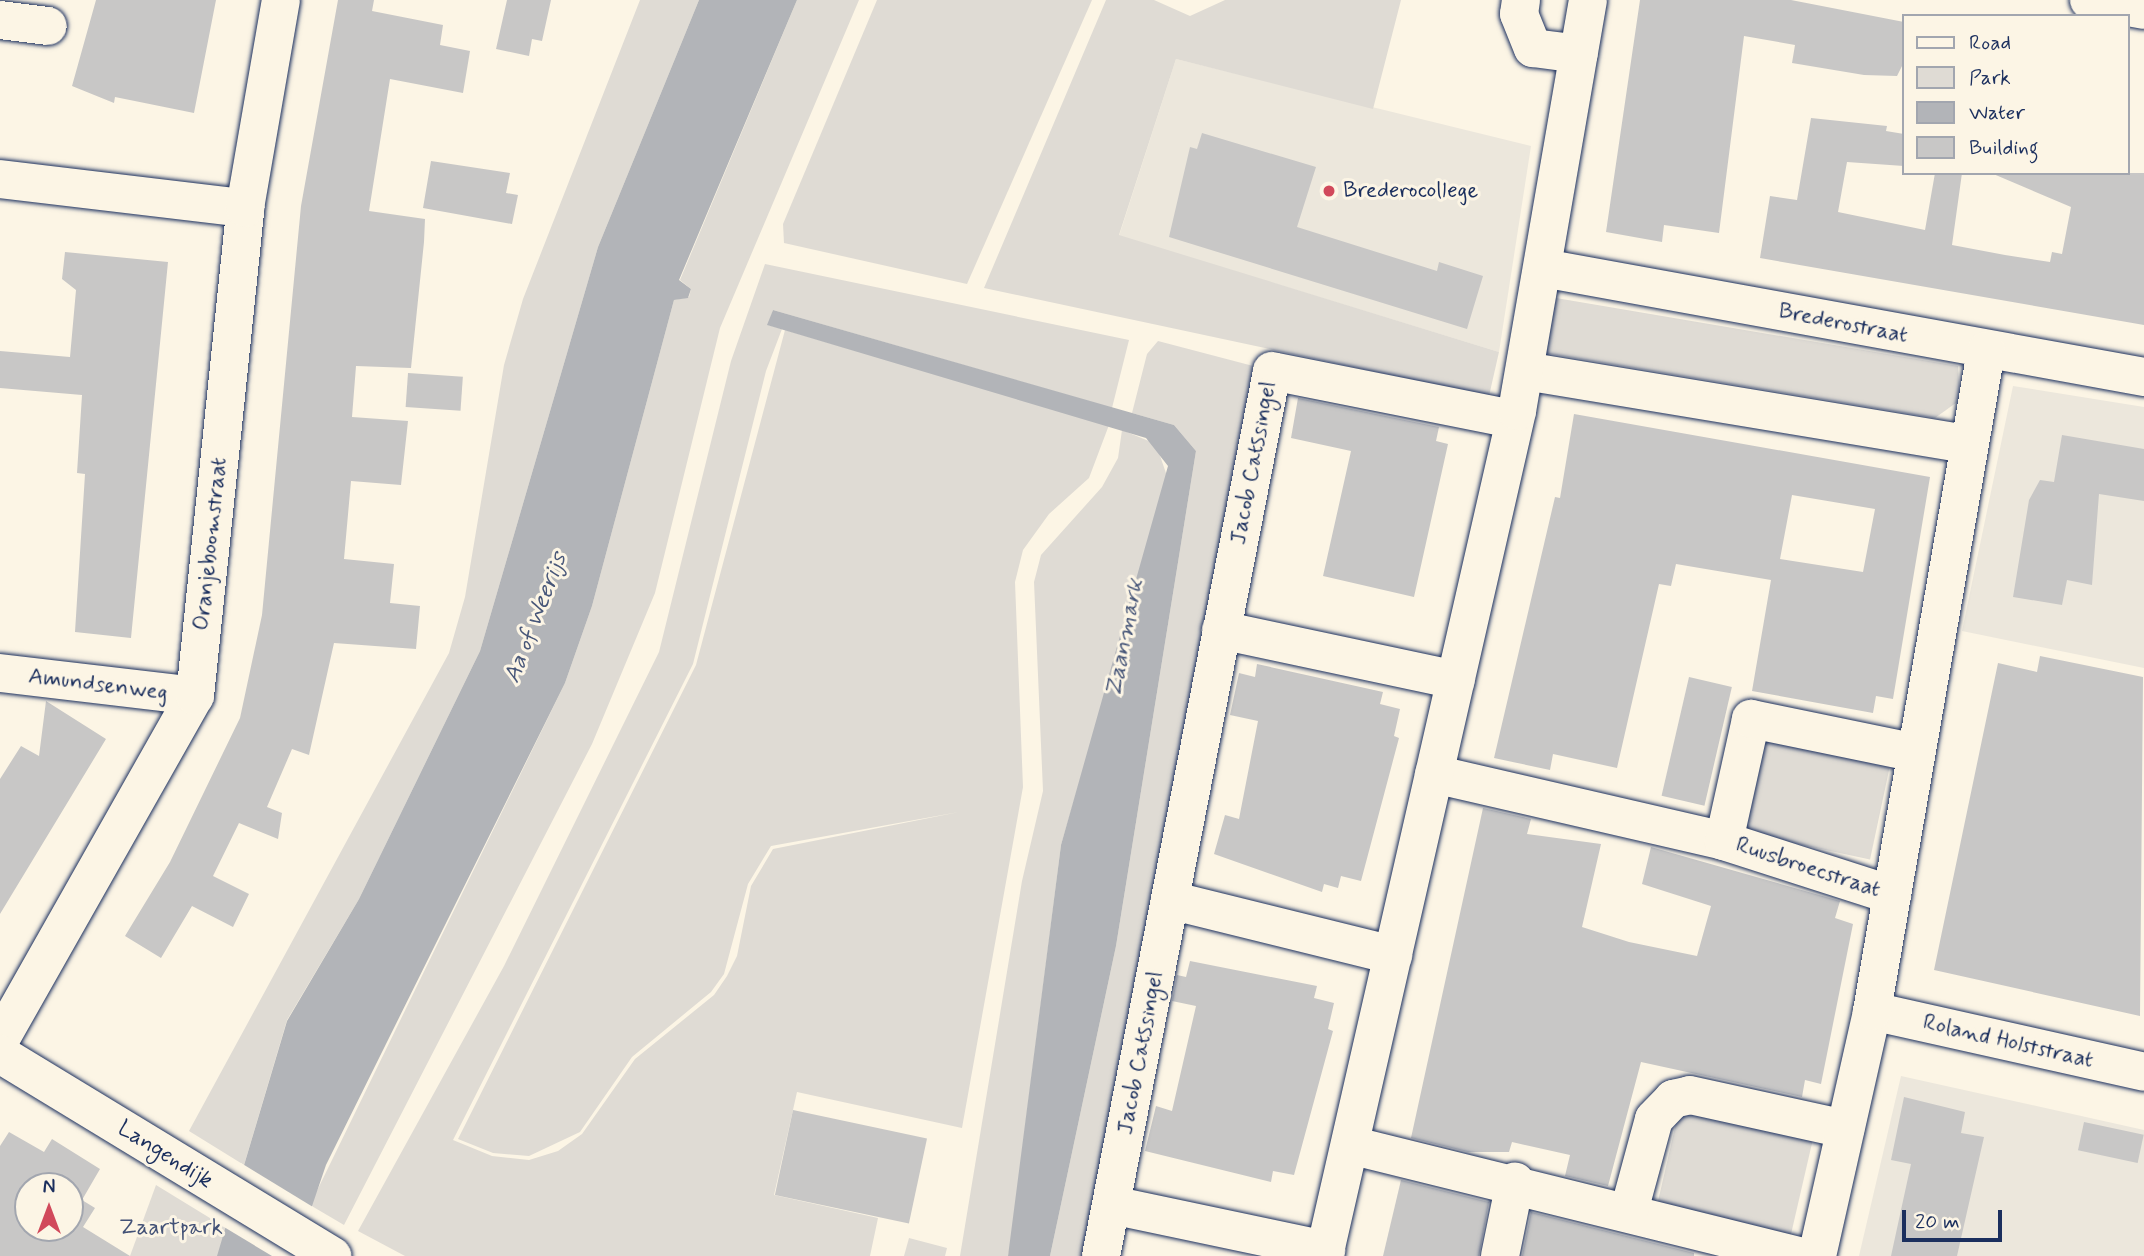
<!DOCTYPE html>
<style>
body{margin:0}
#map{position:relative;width:2144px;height:1256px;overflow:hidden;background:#fcf5e5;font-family:Mynerve,sans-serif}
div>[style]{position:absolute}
.built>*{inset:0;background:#ece7dc}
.green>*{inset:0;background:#dfdbd4;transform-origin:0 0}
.water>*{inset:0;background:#b2b4b8}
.pier>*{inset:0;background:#fcf5e5}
.building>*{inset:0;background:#c8c7c6;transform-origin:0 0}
.roads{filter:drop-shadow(0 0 2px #1b2f5e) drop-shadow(0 0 2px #1b2f5e)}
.minor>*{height:38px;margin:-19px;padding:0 19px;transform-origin:19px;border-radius:19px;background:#fcf5e5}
.dots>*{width:19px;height:19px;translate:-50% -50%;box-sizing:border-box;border:4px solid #fcf5e5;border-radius:50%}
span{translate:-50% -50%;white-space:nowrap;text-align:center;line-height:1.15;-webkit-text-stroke:6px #fcf5e5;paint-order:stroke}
.poi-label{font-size:23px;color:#1b2f5e}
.left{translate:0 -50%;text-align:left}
.street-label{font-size:23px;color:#1b2f5e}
.park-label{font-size:23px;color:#425176}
.water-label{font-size:24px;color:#485779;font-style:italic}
.legend{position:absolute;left:1902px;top:14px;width:228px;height:161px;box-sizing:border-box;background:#fcf5e5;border:2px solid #a2a6af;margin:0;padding:9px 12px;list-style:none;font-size:21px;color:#1b2f5e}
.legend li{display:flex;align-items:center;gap:14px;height:35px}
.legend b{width:35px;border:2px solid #a2a6af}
.north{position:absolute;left:14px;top:1172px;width:70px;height:70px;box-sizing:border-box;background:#fcf5e5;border:2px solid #a2a6af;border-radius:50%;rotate:0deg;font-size:19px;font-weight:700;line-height:28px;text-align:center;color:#1b2f5e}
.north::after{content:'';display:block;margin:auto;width:24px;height:32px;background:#d1495b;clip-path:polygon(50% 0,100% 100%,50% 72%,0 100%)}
.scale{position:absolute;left:1902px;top:1210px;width:100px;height:32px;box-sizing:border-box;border:4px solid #1b2f5e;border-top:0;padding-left:9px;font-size:21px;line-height:24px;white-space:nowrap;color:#1b2f5e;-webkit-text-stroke:5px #fcf5e5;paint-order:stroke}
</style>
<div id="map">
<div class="built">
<div style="clip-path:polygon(1176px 59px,1531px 146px,1499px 352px,1119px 236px)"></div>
<div style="clip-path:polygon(2013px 386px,2144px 407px,2144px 668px,1962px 631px)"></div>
<div style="clip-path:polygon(1901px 1076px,2144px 1130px,2144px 1256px,1859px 1256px)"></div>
</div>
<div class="green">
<div style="clip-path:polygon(640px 0,699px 0,598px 247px,480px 651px,359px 899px,287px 1020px,244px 1165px,189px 1131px,449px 653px,465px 597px,504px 365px,523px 299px)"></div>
<div style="clip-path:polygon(797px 0,859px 0,720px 328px,655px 593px,592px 744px,344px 1225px,310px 1205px,565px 683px,592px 606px,674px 300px,689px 297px,691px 289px,680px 280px)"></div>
<div style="clip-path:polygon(877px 0,1092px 0,967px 284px,784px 243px,783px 224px)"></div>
<div style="clip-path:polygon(1106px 0,1154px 0,1190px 16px,1225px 0,1401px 0,1373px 109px,1176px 59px,1119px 235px,1499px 352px,1489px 396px,984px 288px)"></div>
<div style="clip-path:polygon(765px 264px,1129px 340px,1112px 408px,773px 310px,768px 325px,782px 329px,766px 371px,693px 664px,453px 1140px,492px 1156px,529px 1160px,558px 1151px,582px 1134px,635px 1059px,714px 995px,727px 976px,737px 956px,751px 886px,773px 849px,959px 812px,771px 846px,748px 884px,724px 974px,711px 992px,632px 1057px,580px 1132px,529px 1156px,493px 1153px,458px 1139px,696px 665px,785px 330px,1109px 425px,1089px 478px,1049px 514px,1023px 550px,1015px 582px,1023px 787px,962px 1128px,797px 1092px,774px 1195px,878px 1218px,870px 1256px,405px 1256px,358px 1231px,504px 966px,659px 652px,731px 361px)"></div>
<div style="clip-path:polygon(1556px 298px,1958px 366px,1960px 400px,1935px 418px,1545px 353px)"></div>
<div style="clip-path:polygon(1158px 341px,1257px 367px,1089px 1256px,1050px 1256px,1116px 946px,1196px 451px,1174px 425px,1132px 413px,1147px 354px)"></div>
<div style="clip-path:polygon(1122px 430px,1156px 444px,1168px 479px,1061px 845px,1010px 1247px,1008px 1256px,960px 1256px,1022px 881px,1043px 791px,1034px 582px,1041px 555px,1102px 487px,1118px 458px)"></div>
<div style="left:1756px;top:737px;width:137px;height:96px;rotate:12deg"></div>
<div style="left:1680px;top:1106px;width:137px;height:101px;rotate:13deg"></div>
<div style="clip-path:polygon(156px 1185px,272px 1256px,130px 1256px)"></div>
<div style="clip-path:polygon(909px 1238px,947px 1248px,945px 1256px,904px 1256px)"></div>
</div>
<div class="water">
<div style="clip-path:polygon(699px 0,797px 0,679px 280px,691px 289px,688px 298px,674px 300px,592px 606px,565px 683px,326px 1165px,295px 1256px,217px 1256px,287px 1021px,359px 899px,480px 651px,598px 247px)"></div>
<div style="clip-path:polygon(773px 310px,1174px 425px,1196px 451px,1116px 946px,1050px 1256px,1008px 1256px,1061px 845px,1168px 466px,1146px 438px,767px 325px)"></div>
</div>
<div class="pier">
<div style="clip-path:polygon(241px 1163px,313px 1207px,299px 1256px,272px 1256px,219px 1224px)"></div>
</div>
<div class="building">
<div style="clip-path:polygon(96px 0,216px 0,194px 113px,115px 97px,114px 103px,72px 86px)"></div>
<div style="clip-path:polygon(338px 0,374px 0,372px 11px,443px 25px,440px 45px,470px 51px,463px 93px,390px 79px,369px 211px,425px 219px,424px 242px,411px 368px,356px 366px,352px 417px,408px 421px,401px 485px,351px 481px,344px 559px,394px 564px,390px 603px,420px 606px,416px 649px,334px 643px,309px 755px,292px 749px,267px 807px,282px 813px,278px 839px,239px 823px,213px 876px,249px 894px,233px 927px,192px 906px,161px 958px,125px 936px,170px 862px,240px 718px,262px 615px,301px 206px)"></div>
<div style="clip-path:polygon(507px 0,551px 0,542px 41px,532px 39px,529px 56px,496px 49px)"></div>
<div style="clip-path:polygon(1640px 0,1791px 0,1904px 22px,1904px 62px,1897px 76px,1864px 75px,1792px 63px,1795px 45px,1744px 36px,1719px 233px,1664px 225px,1662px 242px,1606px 232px)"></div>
<div style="clip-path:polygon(1811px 118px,1887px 126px,1886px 131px,1904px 134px,1904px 166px,1847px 162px,1838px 212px,1925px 230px,1935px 173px,1962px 173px,1952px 245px,2005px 255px,2050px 262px,2052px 252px,2062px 254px,2071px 207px,1991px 173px,2144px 173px,2144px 325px,1760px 258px,1770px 196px,1797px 200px)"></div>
<div style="clip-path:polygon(1202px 133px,1316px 167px,1297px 227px,1437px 271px,1439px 262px,1483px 276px,1467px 329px,1169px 237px,1190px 147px,1197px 149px)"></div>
<div style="clip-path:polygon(431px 161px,510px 173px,506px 193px,518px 195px,512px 224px,423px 208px)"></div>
<div style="clip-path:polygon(65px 252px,168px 262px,131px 638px,75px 632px,85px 474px,77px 473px,82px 395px,0 388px,0 351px,70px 357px,76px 290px,62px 279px)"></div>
<div style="left:408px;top:373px;width:55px;height:34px;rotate:4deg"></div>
<div style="clip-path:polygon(1298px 398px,1439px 427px,1436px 441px,1448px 444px,1414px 597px,1323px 576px,1351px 451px,1291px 438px)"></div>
<div style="clip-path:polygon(evenodd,1574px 414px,1930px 477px,1893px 699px,1876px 696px,1873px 713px,1752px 691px,1771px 580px,1676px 564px,1671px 586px,1659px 584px,1617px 768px,1553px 754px,1550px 770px,1494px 758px,1555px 497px,1560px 498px,1574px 414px,1792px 495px,1875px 509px,1863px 572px,1780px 559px,1792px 495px)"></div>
<div style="clip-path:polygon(2062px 435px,2144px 449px,2144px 501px,2099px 494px,2092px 585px,2067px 580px,2062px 605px,2013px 597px,2029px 500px,2040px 480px,2054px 482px)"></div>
<div style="clip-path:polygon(2040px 656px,2143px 677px,2140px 1016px,1934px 970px,1998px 663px,2037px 672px)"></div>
<div style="clip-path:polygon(1257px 664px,1383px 692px,1380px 704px,1400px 709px,1394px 736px,1399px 738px,1361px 881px,1341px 876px,1338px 888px,1324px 884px,1322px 892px,1214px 854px,1225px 815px,1239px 819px,1258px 721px,1230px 715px,1239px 673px,1255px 677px)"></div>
<div style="left:1689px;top:677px;width:44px;height:122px;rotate:13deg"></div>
<div style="clip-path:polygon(46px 701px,106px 739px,0 914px,0 779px,21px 746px,39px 756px)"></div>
<div style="clip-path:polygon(1483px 808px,1531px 819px,1527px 834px,1601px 844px,1582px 927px,1629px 942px,1697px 956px,1711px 906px,1642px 884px,1651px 847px,1840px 901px,1835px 918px,1853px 924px,1821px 1084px,1805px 1080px,1802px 1097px,1641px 1062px,1608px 1186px,1565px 1176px,1570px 1155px,1512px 1142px,1509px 1152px,1468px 1152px,1411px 1138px)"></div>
<div style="clip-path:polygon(1190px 961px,1317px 986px,1314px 998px,1334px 1003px,1328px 1029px,1333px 1031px,1294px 1175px,1273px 1171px,1271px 1182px,1145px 1151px,1156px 1106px,1172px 1111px,1196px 1006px,1172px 1001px,1177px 975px,1186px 977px)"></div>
<div style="clip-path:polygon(1904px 1097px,1965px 1112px,1961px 1133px,1984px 1137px,1957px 1256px,1891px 1256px,1911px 1164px,1891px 1160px)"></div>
<div style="left:793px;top:1110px;width:137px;height:87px;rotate:12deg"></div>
<div style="left:2084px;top:1122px;width:61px;height:29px;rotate:12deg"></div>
<div style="clip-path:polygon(evenodd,9px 1132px,44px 1152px,52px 1139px,100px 1169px,82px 1200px,95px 1208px,83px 1227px,130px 1256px,0 1256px,0 1146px,9px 1132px,28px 1186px,70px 1186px,70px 1228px,28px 1228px,28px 1186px)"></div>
<div style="clip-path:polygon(1401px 1180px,1489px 1202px,1479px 1256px,1383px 1256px)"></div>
<div style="clip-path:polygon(1531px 1212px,1694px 1253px,1694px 1256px,1522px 1256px)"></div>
</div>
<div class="roads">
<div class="minor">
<div style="left:1521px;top:0;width:14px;rotate:98deg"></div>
<div style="left:1519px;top:14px;width:37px;rotate:68deg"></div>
<div style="left:1533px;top:48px;width:46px;rotate:7.4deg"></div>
<div style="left:2089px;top:0;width:56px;rotate:10.3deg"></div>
<div style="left:0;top:20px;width:48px;rotate:7.1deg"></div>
<div style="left:0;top:179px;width:247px;rotate:6.8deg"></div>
<div style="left:1543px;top:268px;width:611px;rotate:10.28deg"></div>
<div style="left:1525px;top:371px;width:449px;rotate:9.4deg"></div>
<div style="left:1221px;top:630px;width:240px;rotate:12deg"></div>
<div style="left:0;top:673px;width:196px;rotate:6.7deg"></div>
<div style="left:1434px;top:774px;width:298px;rotate:13deg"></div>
<div style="left:1892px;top:895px;width:176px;rotate:-162.2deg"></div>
<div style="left:1724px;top:841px;width:125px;rotate:-77.5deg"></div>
<div style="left:1751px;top:719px;width:168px;rotate:11.6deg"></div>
<div style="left:1170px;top:900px;width:230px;rotate:13.9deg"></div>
<div style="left:1872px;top:1011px;width:279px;rotate:12.6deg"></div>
<div style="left:0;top:1040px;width:395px;rotate:-60.5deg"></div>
<div style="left:195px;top:696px;width:491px;rotate:-84.1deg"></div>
<div style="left:245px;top:208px;width:211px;rotate:-80.2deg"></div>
<div style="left:0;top:1054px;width:389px;rotate:31.3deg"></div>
<div style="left:1350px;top:1145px;width:462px;rotate:13.9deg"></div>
<div style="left:1112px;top:1205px;width:219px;rotate:11.9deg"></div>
<div style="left:1629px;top:1211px;width:95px;rotate:-74.8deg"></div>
<div style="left:1654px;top:1119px;width:28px;rotate:-46deg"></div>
<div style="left:1673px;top:1099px;width:17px;rotate:-13deg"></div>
<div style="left:1690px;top:1095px;width:159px;rotate:12.4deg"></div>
<div style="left:1101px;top:1256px;width:901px;rotate:-79.06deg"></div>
<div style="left:1272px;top:371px;width:246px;rotate:11.3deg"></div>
<div style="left:1324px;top:1256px;width:867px;rotate:-77.13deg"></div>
<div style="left:1517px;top:411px;width:417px;rotate:-80.2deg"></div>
<div style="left:1500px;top:1256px;width:76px;rotate:-78.5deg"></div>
<div style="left:1817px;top:1256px;width:251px;rotate:-77.3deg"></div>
<div style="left:1872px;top:1011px;width:670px;rotate:-80.2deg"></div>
</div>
</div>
<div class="dots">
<div style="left:1329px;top:191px;background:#d1495b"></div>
</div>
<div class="poi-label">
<span class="left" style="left:1343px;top:191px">Brederocollege</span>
</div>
<div class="street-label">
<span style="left:1843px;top:324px;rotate:11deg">Brederostraat</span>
<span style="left:1254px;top:463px;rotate:-79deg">Jacob Catssingel</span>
<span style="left:211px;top:544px;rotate:-84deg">Oranjeboomstraat</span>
<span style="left:98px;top:685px;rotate:7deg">Amundsenweg</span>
<span style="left:1808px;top:868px;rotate:18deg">Ruusbroecstraat</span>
<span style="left:2008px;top:1042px;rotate:13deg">Roland Holststraat</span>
<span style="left:1141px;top:1053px;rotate:-79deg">Jacob Catssingel</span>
<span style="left:165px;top:1155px;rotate:32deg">Langendijk</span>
</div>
<div class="park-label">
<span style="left:171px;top:1228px">Zaartpark</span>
</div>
<div class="water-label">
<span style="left:536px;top:618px;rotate:-69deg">Aa of Weerijs</span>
<span style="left:1125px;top:638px;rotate:-79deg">Zaanmark</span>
</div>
<ul class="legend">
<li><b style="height:9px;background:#fcf5e5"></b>Road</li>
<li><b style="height:19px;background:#dfdbd4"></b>Park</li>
<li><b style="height:19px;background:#b2b4b8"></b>Water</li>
<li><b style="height:19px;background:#c8c7c6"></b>Building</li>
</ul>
<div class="north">N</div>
<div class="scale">20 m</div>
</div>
